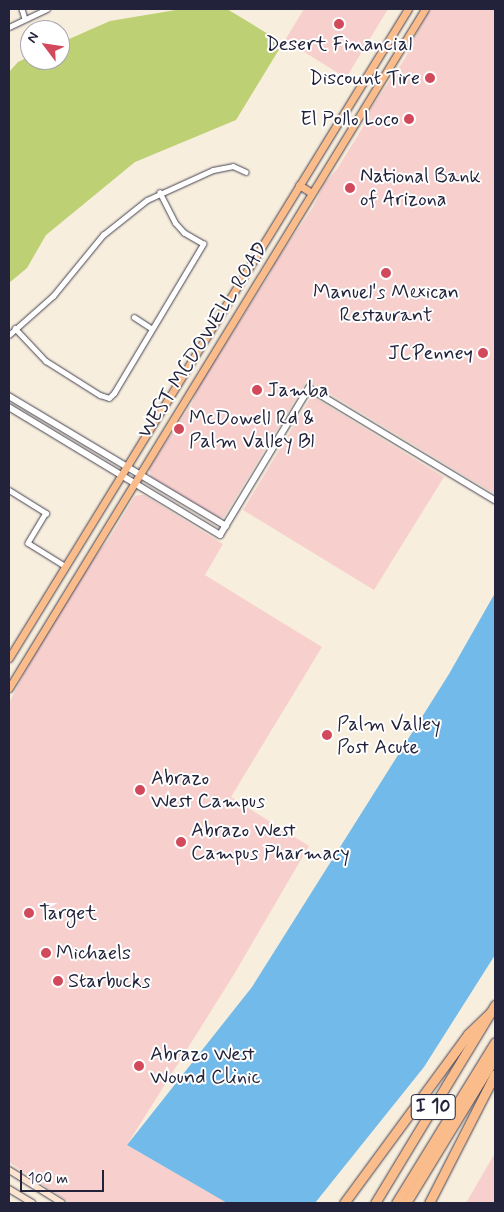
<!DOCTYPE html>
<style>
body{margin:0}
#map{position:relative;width:504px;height:1212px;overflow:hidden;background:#f8eedd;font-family:Mynerve,sans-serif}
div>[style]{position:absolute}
.built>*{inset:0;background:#f7d0ce}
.green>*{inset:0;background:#bdd073}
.water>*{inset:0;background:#72baea}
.roads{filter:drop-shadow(0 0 1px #424153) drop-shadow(0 0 1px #424153)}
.minor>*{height:4.5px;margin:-2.25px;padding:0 2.25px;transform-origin:2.25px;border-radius:2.25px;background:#fff}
.tertiary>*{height:5.5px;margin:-2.75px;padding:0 2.75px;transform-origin:2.75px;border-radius:2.75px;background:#fff}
.secondary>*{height:6px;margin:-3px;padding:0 3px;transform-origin:3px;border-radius:3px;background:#fde4d1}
.primary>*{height:7px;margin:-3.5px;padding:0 3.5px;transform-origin:3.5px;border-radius:3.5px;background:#fabc8b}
.motorway>*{height:9px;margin:-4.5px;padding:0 4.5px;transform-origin:4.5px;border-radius:4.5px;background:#fabc8b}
.dots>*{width:14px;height:14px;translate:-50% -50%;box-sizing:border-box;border:2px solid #fff;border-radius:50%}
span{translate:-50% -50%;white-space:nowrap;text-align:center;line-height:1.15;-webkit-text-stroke:4px #fff;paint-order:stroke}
.shield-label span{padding:1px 4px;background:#fff;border:1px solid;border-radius:4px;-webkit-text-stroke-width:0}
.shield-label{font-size:19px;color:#22223b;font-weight:700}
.poi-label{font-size:20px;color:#22223b}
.right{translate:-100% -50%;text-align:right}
.left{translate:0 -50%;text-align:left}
.street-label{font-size:20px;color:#22223b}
.frame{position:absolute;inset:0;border:10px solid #22223b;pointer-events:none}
.north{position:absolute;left:20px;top:20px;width:50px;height:50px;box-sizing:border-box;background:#fff;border:1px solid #a7a7b1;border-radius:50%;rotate:301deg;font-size:14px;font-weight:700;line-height:20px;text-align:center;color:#22223b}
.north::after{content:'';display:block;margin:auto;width:18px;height:22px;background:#d1495b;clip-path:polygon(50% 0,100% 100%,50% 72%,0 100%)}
.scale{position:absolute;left:20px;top:1170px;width:84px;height:22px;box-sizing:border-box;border:2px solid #22223b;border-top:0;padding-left:6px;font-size:15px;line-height:18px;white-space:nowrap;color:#22223b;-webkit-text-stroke:4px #fff;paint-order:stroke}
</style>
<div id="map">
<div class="built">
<div style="clip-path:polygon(304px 9px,388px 9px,346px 78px,285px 40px)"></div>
<div style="clip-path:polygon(431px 9px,495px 9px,495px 494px,307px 380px,224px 517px,220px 518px,151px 477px,149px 468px,192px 403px,197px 389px,268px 277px,276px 261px,313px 207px,324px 184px,337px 169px,363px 127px,369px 111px,406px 57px,413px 39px)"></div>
<div style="clip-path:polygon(315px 398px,444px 477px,374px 590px,243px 510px,310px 399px)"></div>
<div style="clip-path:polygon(139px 495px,144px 495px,223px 544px,205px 575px,322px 647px,231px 797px,309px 846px,233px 976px,127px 1145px,227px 1203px,70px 1203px,9px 1162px,9px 703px,31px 660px,88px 566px,110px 537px,135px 496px)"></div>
<div style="clip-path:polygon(495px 1153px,495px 1203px,466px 1203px)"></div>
</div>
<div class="green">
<div style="clip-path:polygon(182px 9px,227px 9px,283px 43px,236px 120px,135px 162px,46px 235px,27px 268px,9px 283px,9px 72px,18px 62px,30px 56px,30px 60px,60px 60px,60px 43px,110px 21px)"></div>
</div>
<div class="water">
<div style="clip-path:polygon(495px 593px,495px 955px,424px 1067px,315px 1203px,227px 1203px,127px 1145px,252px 987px,449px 674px)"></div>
</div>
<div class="roads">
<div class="minor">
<div style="left:22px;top:9px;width:10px;rotate:73deg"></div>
<div style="left:9px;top:27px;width:42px;rotate:-25.3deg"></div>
<div style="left:134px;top:317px;width:20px;rotate:33deg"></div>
<div style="left:15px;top:328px;width:45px;rotate:46.8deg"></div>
<div style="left:46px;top:361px;width:64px;rotate:32.2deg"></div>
<div style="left:100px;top:395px;width:9px;rotate:18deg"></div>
<div style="left:109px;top:398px;width:7px;rotate:-45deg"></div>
<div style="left:114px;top:393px;width:174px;rotate:-59.1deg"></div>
<div style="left:203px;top:244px;width:22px;rotate:-150deg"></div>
<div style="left:184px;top:233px;width:13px;rotate:-132deg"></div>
<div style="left:175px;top:223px;width:34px;rotate:-117deg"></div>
<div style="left:9px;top:335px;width:59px;rotate:-41.6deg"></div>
<div style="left:53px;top:296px;width:79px;rotate:-50.7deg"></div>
<div style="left:103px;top:235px;width:56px;rotate:-38.5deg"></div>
<div style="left:147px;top:200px;width:72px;rotate:-24.4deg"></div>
<div style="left:213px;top:170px;width:20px;rotate:-11deg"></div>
<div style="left:233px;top:166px;width:14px;rotate:25deg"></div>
<div style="left:9px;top:490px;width:44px;rotate:31.9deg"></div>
<div style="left:46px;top:513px;width:35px;rotate:121deg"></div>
<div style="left:28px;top:543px;width:44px;rotate:31.9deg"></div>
</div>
<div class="tertiary">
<div style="left:9px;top:396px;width:253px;rotate:30.9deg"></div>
<div style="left:9px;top:407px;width:247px;rotate:31.2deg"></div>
<div style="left:220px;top:535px;width:172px;rotate:-58.8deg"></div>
<div style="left:309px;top:388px;width:217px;rotate:31.1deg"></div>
</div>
<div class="secondary">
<div style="left:9px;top:1170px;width:62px;rotate:31.9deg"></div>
<div style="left:9px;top:1189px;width:27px;rotate:31deg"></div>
</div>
<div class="primary">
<div style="left:299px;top:185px;width:15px;rotate:32deg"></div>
<div style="left:9px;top:658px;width:762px;rotate:-58.42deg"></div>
<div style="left:9px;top:688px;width:796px;rotate:-58.51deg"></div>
</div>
<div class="motorway">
<div style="left:344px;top:1203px;width:210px;rotate:-53.7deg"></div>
<div style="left:468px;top:1034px;width:32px;rotate:-44deg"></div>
<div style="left:375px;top:1203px;width:232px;rotate:-58.8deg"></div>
<div style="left:396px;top:1203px;width:189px;rotate:-58.4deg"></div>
<div style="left:406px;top:1203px;width:171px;rotate:-58.6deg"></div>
<div style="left:429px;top:1203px;width:145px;rotate:-62.9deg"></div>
</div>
</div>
<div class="dots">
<div style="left:339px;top:24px;background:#d1495b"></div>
<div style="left:430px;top:78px;background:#d1495b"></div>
<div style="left:409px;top:119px;background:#d1495b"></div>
<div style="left:350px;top:188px;background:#d1495b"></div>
<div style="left:386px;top:273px;background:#d1495b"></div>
<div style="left:483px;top:353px;background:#d1495b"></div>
<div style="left:257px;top:390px;background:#d1495b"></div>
<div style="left:179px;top:429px;background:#d1495b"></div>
<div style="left:327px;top:735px;background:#d1495b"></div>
<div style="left:140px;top:790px;background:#d1495b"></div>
<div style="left:181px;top:842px;background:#d1495b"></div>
<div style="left:29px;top:913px;background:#d1495b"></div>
<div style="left:46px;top:953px;background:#d1495b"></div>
<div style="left:58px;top:981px;background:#d1495b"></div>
<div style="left:139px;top:1066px;background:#d1495b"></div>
</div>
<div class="shield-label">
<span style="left:433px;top:1107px">I 10</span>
</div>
<div class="poi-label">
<span style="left:339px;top:44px">Desert Financial</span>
<span class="right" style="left:420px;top:78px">Discount Tire</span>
<span class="right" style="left:399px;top:119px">El Pollo Loco</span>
<span class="left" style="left:360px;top:188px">National Bank<br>of Arizona</span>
<span style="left:386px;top:304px">Manuel's Mexican<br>Restaurant</span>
<span class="right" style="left:473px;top:353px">JCPenney</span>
<span class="left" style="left:267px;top:390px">Jamba</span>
<span class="left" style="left:189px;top:430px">McDowell Rd &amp;<br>Palm Valley Bl</span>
<span class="left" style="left:337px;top:736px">Palm Valley<br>Post Acute</span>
<span class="left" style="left:151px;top:790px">Abrazo<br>West Campus</span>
<span class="left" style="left:191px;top:842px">Abrazo West<br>Campus Pharmacy</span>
<span class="left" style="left:39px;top:913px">Target</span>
<span class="left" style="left:56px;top:953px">Michaels</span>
<span class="left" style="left:68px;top:981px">Starbucks</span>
<span class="left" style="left:150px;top:1066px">Abrazo West<br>Wound Clinic</span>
</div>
<div class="street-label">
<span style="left:203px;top:340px;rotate:-58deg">WEST MCDOWELL ROAD</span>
</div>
<div class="frame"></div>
<div class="north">N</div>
<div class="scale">100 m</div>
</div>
